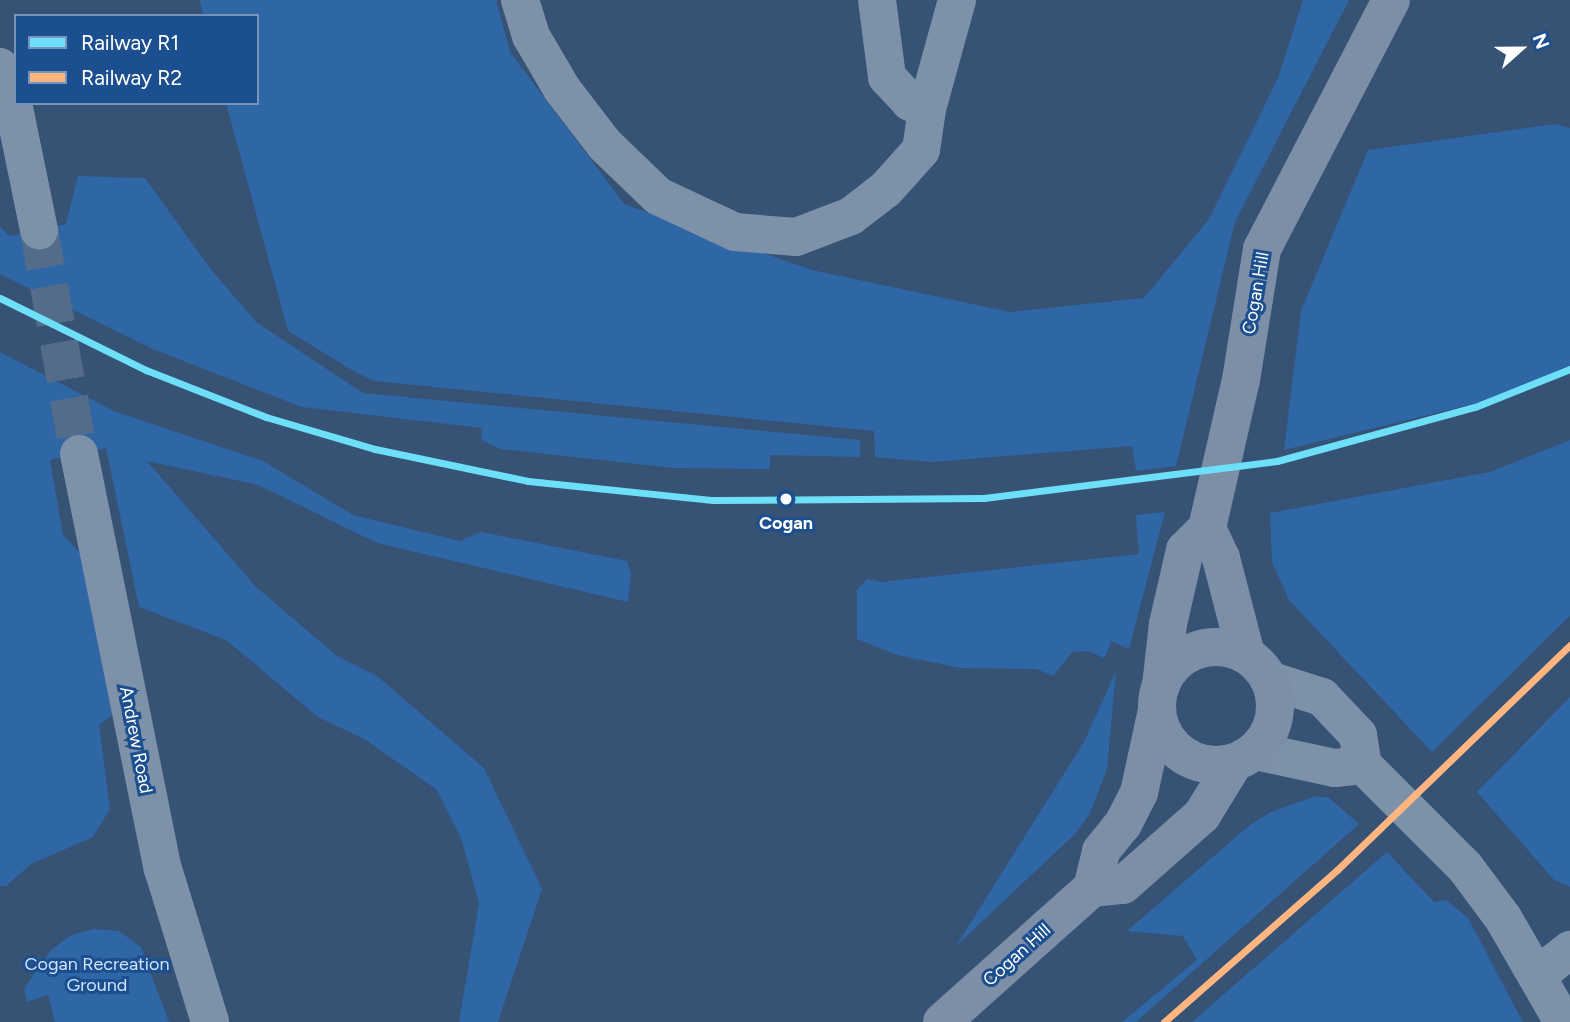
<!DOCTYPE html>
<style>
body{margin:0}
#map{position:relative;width:1570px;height:1022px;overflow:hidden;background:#365274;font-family:Figtree,sans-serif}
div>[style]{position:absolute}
.green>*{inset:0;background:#2f66a5}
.minor-tunnel>*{height:38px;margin-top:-19px;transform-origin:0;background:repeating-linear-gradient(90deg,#546c89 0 38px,transparent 0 57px)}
.minor>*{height:38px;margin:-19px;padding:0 19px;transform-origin:19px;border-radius:19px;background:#7d92a8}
.tertiary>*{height:38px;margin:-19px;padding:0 19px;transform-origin:19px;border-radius:19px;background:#7d92a8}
.primary>*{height:38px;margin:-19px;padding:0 19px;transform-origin:19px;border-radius:19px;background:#7d8ea7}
.primary>.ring{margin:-19px;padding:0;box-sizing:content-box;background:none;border:38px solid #7d8ea7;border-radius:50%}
.rail-1>*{height:7px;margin:-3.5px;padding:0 3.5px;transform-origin:3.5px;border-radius:3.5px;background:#6ddff8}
.rail-2>*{height:7px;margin:-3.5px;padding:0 3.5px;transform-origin:3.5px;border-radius:3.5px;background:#ffb580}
.dots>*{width:19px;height:19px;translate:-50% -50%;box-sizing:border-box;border:4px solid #1b4f8f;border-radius:50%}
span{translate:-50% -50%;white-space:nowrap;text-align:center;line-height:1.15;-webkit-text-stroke:6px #1b4f8f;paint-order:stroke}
.street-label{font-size:18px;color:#fff}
.stop-label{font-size:18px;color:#fff;font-weight:700}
.park-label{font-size:18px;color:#cfe3fa}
.legend{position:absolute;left:14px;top:14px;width:245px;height:91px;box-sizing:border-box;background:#1b4f8f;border:2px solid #7695bc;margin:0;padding:9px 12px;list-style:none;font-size:21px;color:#fff}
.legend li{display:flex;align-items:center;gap:14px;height:35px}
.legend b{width:35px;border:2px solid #7695bc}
.north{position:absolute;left:1486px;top:14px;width:70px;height:70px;-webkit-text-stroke:5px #1b4f8f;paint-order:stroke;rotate:69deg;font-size:19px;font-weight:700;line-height:28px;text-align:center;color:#fff}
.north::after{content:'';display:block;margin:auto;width:24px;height:32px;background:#fff;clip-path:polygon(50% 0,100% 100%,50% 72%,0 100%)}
</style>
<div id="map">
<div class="green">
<div style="clip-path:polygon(200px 0,496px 0,510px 52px,624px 204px,812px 270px,1010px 312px,1144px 298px,1209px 219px,1278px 78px,1303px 0,1349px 0,1235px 222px,1176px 466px,1136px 471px,1132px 446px,932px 462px,875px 457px,874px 431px,375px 381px,357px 373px,288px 331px,226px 103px,257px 103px,257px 16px,203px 16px)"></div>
<div style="clip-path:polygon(1555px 124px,1570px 128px,1570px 373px,1477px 403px,1284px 450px,1301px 311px,1368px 150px)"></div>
<div style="clip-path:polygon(78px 176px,145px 178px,209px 267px,256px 322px,363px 393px,860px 440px,860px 457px,770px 455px,770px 469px,674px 468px,500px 449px,481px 440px,482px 428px,302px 407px,155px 350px,0 274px,0 227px,10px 236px,66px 224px)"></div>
<div style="clip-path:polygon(0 352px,114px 411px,263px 461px,353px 515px,460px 541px,481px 532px,627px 561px,631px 575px,628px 602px,377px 543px,258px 485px,147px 461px,256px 587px,337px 656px,377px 676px,484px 768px,542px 889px,498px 1022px,459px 1022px,479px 903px,461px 838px,436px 789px,364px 739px,318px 717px,226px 640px,139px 607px,106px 448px,50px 460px,63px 535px,84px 557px,114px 699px,112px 715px,99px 725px,110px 809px,93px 837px,31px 864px,6px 886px,0 886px)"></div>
<div style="clip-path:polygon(1570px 440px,1570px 616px,1432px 752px,1289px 600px,1272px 562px,1270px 513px,1490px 472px)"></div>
<div style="clip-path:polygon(1165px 512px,1129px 649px,1112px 641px,1104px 658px,1088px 651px,1072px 652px,1053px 676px,1036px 669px,961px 668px,897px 655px,857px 639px,857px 590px,867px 579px,881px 582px,1139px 554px,1136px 515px)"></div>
<div style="clip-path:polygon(1116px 671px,1107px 769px,1090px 813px,1075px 834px,956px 946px,1084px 742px)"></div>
<div style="clip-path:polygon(1570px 697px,1570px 887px,1554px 880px,1477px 792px)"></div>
<div style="clip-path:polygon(1316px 796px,1329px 798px,1359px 824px,1136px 1022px,1122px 1022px,1197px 960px,1183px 936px,1127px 931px,1250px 825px,1271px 812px)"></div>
<div style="clip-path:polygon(1387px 852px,1434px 902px,1446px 900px,1468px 918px,1523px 1022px,1192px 1022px)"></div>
<div style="clip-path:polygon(93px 929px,119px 931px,141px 947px,169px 1022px,55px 1022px,48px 995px,27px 1002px,24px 989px,50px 951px,71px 935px)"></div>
</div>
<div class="minor-tunnel">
<div style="left:39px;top:230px;width:228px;rotate:79.9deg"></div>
</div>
<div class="minor">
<div style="left:520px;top:0;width:38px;rotate:73deg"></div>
<div style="left:531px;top:36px;width:61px;rotate:59.7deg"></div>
<div style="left:562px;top:89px;width:69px;rotate:52.6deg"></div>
<div style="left:604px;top:144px;width:75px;rotate:43.9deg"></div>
<div style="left:658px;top:196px;width:85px;rotate:25.1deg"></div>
<div style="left:735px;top:232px;width:61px;rotate:4.7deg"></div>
<div style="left:796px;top:237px;width:59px;rotate:-20.9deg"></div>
<div style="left:851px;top:216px;width:44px;rotate:-37.6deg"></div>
<div style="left:886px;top:189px;width:52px;rotate:-48.1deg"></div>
<div style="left:921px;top:150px;width:41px;rotate:-81.7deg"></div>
<div style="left:927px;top:109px;width:113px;rotate:-74.6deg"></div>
<div style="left:877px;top:0;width:78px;rotate:82.6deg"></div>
<div style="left:887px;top:77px;width:34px;rotate:47deg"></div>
<div style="left:910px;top:102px;width:18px;rotate:22deg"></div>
<div style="left:0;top:67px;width:43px;rotate:71.1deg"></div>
<div style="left:14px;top:108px;width:125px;rotate:78.4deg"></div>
<div style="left:79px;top:454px;width:423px;rotate:78.6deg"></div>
<div style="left:163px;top:869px;width:160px;rotate:72.9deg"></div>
<div style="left:1538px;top:975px;width:41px;rotate:-38deg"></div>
</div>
<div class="tertiary">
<div style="left:1269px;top:680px;width:56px;rotate:17.8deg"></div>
<div style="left:1322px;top:697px;width:52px;rotate:46.5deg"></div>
<div style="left:1358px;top:735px;width:30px;rotate:81deg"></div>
<div style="left:1363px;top:765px;width:144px;rotate:45deg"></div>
<div style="left:1465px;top:867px;width:64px;rotate:53.3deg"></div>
<div style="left:1503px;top:918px;width:120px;rotate:60deg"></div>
<div style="left:1255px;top:751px;width:82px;rotate:12deg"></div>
<div style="left:1335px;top:768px;width:28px;rotate:-6deg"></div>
</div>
<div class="primary">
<div style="left:1207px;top:528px;width:33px;rotate:65deg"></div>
<div style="left:1221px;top:558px;width:100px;rotate:75.5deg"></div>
<div class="ring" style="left:1157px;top:647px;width:80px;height:80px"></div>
<div style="left:1161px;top:686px;width:62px;rotate:-83.6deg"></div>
<div style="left:1168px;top:624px;width:76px;rotate:-77.1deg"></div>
<div style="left:1185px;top:550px;width:31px;rotate:-45deg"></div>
<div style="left:1207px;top:528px;width:152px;rotate:-77.1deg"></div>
<div style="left:1241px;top:380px;width:133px;rotate:-80.9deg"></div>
<div style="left:1262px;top:249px;width:280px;rotate:-62.6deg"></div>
<div style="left:1092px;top:888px;width:31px;rotate:-6deg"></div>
<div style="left:1123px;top:885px;width:106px;rotate:-41.5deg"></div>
<div style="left:1202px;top:815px;width:61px;rotate:-58.4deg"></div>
<div style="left:942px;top:1022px;width:201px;rotate:-41.8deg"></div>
<div style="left:1092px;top:888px;width:38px;rotate:-76deg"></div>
<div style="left:1101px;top:851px;width:35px;rotate:-51deg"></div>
<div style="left:1123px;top:824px;width:35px;rotate:-63deg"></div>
<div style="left:1139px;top:793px;width:85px;rotate:-77.8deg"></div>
</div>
<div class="rail-1">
<div style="left:0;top:298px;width:163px;rotate:26.3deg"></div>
<div style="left:146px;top:370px;width:129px;rotate:21.4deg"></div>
<div style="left:266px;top:417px;width:114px;rotate:16.4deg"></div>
<div style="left:375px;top:449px;width:156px;rotate:11.8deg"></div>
<div style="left:528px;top:481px;width:186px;rotate:5.9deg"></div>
<div style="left:713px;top:500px;width:271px;rotate:-0.4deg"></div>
<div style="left:984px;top:498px;width:295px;rotate:-7.2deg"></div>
<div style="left:1277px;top:461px;width:205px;rotate:-15.3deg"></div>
<div style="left:1475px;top:407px;width:102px;rotate:-21.8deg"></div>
</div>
<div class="rail-2">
<div style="left:1164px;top:1022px;width:230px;rotate:-41.3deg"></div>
<div style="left:1337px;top:870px;width:324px;rotate:-44deg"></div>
</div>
<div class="dots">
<div style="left:786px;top:499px;background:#fff"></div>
</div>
<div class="street-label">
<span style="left:1256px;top:293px;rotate:-80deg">Cogan Hill</span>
<span style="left:136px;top:740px;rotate:79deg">Andrew Road</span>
<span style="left:1017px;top:955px;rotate:-42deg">Cogan Hill</span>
</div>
<div class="stop-label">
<span style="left:786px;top:523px">Cogan</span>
</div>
<div class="park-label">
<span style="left:97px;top:975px">Cogan Recreation<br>Ground</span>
</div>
<ul class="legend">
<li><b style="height:9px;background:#6ddff8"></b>Railway R1</li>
<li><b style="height:9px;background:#ffb580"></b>Railway R2</li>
</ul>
<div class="north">N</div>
</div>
